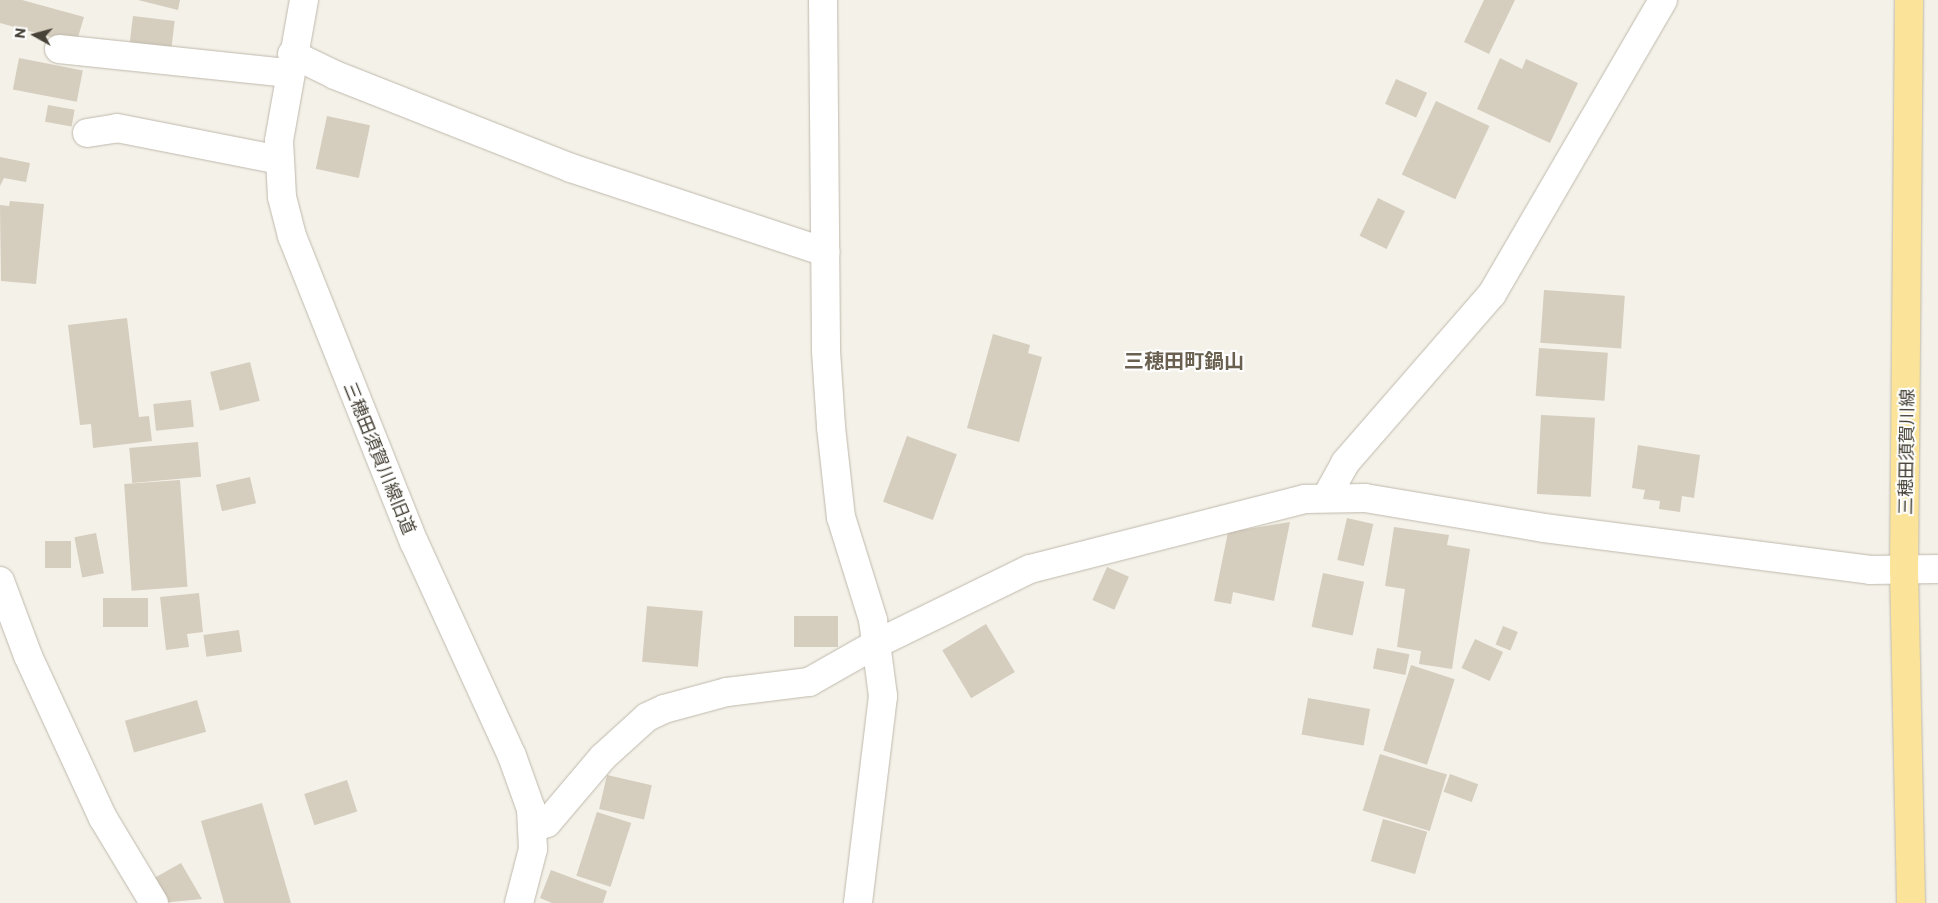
<!DOCTYPE html>
<meta charset="utf-8">
<style>
body{margin:0}
#map{position:relative;width:1938px;height:903px;overflow:hidden;background:#f4f1e9;font-family:Commissioner,"Noto Sans JP",sans-serif}
div>[style]{position:absolute}
.building>*{inset:0;background:#d5cdbe;transform-origin:0 0}
.roads{filter:drop-shadow(0 0 1px #bfb9ab) drop-shadow(0 0 1px #bfb9ab)}
.minor>*{height:28px;margin:-14px;padding:0 14px;transform-origin:14px;border-radius:14px;background:#fff}
.major>*{height:28px;margin:-14px;padding:0 14px;transform-origin:14px;border-radius:14px;background:#fbe49a}
span{translate:-50% -50%;white-space:nowrap;text-align:center;line-height:1.15;-webkit-text-stroke:4px #fff;paint-order:stroke}
.street-label{font-size:18px;color:#474237}
.quarter-label{font-size:20px;color:#6a604f;font-weight:700}
.north{position:absolute;left:10px;top:10px;width:50px;height:50px;-webkit-text-stroke:4px #fff;paint-order:stroke;rotate:277deg;font-size:14px;font-weight:700;line-height:20px;text-align:center;color:#474237}
.north::after{content:'';display:block;margin:auto;width:18px;height:22px;background:#474237;clip-path:polygon(50% 0,100% 100%,50% 72%,0 100%)}
</style>
<div id="map">
<div class="building">
<div style="clip-path:polygon(0 0,22px 0,84px 17px,76px 44px,0 23px)"></div>
<div style="clip-path:polygon(138px 0,180px 0,178px 10px)"></div>
<div style="clip-path:polygon(1484px 0,1515px 0,1489px 54px,1464px 42px)"></div>
<div style="left:133px;top:16px;width:42px;height:30px;rotate:7deg"></div>
<div style="left:19px;top:58px;width:65px;height:32px;rotate:11deg"></div>
<div style="clip-path:polygon(1500px 58px,1522px 69px,1526px 59px,1578px 83px,1550px 143px,1477px 109px)"></div>
<div style="left:1396px;top:79px;width:34px;height:27px;rotate:24deg"></div>
<div style="left:1436px;top:101px;width:59px;height:81px;rotate:25deg"></div>
<div style="left:48px;top:105px;width:27px;height:17px;rotate:10deg"></div>
<div style="left:327px;top:116px;width:44px;height:54px;rotate:12deg"></div>
<div style="clip-path:polygon(0 157px,30px 163px,26px 182px,4px 178px,0 186px)"></div>
<div style="left:1378px;top:198px;width:30px;height:42px;rotate:26deg"></div>
<div style="clip-path:polygon(10px 201px,44px 204px,36px 284px,1px 281px,0 205px,9px 206px)"></div>
<div style="left:1544px;top:290px;width:81px;height:53px;rotate:4deg"></div>
<div style="clip-path:polygon(127px 318px,139px 417px,149px 416px,152px 441px,93px 448px,91px 424px,80px 425px,68px 325px)"></div>
<div style="clip-path:polygon(993px 334px,1030px 345px,1028px 353px,1042px 357px,1019px 442px,967px 428px)"></div>
<div style="left:1539px;top:348px;width:69px;height:48px;rotate:4deg"></div>
<div style="left:250px;top:362px;width:40px;height:41px;rotate:76deg"></div>
<div style="left:191px;top:400px;width:27px;height:38px;rotate:84deg"></div>
<div style="left:1541px;top:415px;width:54px;height:79px;rotate:3deg"></div>
<div style="left:907px;top:436px;width:53px;height:70px;rotate:20deg"></div>
<div style="left:198px;top:442px;width:35px;height:69px;rotate:85deg"></div>
<div style="clip-path:polygon(1638px 445px,1700px 455px,1694px 498px,1682px 496px,1680px 512px,1659px 509px,1660px 501px,1643px 499px,1645px 490px,1632px 488px)"></div>
<div style="left:250px;top:477px;width:27px;height:35px;rotate:77deg"></div>
<div style="left:180px;top:480px;width:107px;height:56px;rotate:86deg"></div>
<div style="left:1347px;top:518px;width:27px;height:43px;rotate:13deg"></div>
<div style="clip-path:polygon(1290px 522px,1274px 601px,1233px 592px,1231px 604px,1214px 601px,1228px 532px)"></div>
<div style="clip-path:polygon(1394px 527px,1449px 535px,1447px 545px,1470px 549px,1452px 669px,1419px 664px,1421px 651px,1397px 647px,1405px 589px,1385px 586px)"></div>
<div style="left:96px;top:533px;width:41px;height:22px;rotate:79deg"></div>
<div style="left:45px;top:541px;width:26px;height:27px"></div>
<div style="left:1107px;top:567px;width:24px;height:36px;rotate:24deg"></div>
<div style="left:1323px;top:573px;width:42px;height:55px;rotate:12deg"></div>
<div style="clip-path:polygon(199px 593px,203px 632px,187px 634px,189px 647px,166px 650px,160px 597px)"></div>
<div style="left:103px;top:598px;width:45px;height:29px"></div>
<div style="left:647px;top:606px;width:56px;height:56px;rotate:5deg"></div>
<div style="left:794px;top:616px;width:44px;height:31px"></div>
<div style="left:986px;top:624px;width:56px;height:51px;rotate:59deg"></div>
<div style="left:1503px;top:626px;width:16px;height:20px;rotate:22deg"></div>
<div style="left:239px;top:630px;width:22px;height:36px;rotate:82deg"></div>
<div style="left:1475px;top:639px;width:31px;height:32px;rotate:25deg"></div>
<div style="left:1377px;top:648px;width:33px;height:21px;rotate:11deg"></div>
<div style="left:1411px;top:665px;width:46px;height:90px;rotate:18deg"></div>
<div style="left:1308px;top:698px;width:63px;height:37px;rotate:10deg"></div>
<div style="left:197px;top:700px;width:33px;height:75px;rotate:74deg"></div>
<div style="left:1380px;top:754px;width:70px;height:59px;rotate:17deg"></div>
<div style="left:1450px;top:774px;width:30px;height:19px;rotate:20deg"></div>
<div style="left:607px;top:775px;width:46px;height:35px;rotate:13deg"></div>
<div style="left:347px;top:780px;width:33px;height:45px;rotate:72deg"></div>
<div style="clip-path:polygon(262px 803px,291px 903px,224px 903px,201px 821px)"></div>
<div style="left:597px;top:812px;width:36px;height:67px;rotate:18deg"></div>
<div style="left:1383px;top:819px;width:46px;height:44px;rotate:16deg"></div>
<div style="clip-path:polygon(181px 863px,202px 899px,161px 903px,149px 881px)"></div>
<div style="clip-path:polygon(551px 870px,607px 891px,603px 903px,552px 903px,540px 898px)"></div>
</div>
<div class="roads">
<div class="minor">
<div style="left:304px;top:0;width:143px;rotate:100.1deg"></div>
<div style="left:279px;top:141px;width:56px;rotate:86.9deg"></div>
<div style="left:282px;top:197px;width:40px;rotate:75.6deg"></div>
<div style="left:292px;top:236px;width:329px;rotate:68.3deg"></div>
<div style="left:414px;top:542px;width:235px;rotate:65.4deg"></div>
<div style="left:512px;top:756px;width:56px;rotate:70.3deg"></div>
<div style="left:531px;top:809px;width:40px;rotate:87.1deg"></div>
<div style="left:533px;top:849px;width:56px;rotate:104.5deg"></div>
<div style="left:823px;top:0;width:351px;rotate:89.5deg"></div>
<div style="left:826px;top:351px;width:76px;rotate:86.2deg"></div>
<div style="left:831px;top:427px;width:91px;rotate:83.7deg"></div>
<div style="left:841px;top:517px;width:108px;rotate:72.7deg"></div>
<div style="left:873px;top:620px;width:77px;rotate:82.5deg"></div>
<div style="left:883px;top:696px;width:209px;rotate:96.9deg"></div>
<div style="left:59px;top:49px;width:231px;rotate:6deg"></div>
<div style="left:292px;top:54px;width:48px;rotate:26deg"></div>
<div style="left:335px;top:75px;width:254px;rotate:21.5deg"></div>
<div style="left:571px;top:168px;width:268px;rotate:18.3deg"></div>
<div style="left:87px;top:133px;width:30px;rotate:-9deg"></div>
<div style="left:117px;top:128px;width:166px;rotate:11.1deg"></div>
<div style="left:1327px;top:496px;width:38px;rotate:-61deg"></div>
<div style="left:1345px;top:463px;width:224px;rotate:-49deg"></div>
<div style="left:1492px;top:294px;width:340px;rotate:-59.8deg"></div>
<div style="left:0;top:581px;width:80px;rotate:69.5deg"></div>
<div style="left:28px;top:656px;width:179px;rotate:65.2deg"></div>
<div style="left:103px;top:818px;width:99px;rotate:59deg"></div>
<div style="left:533px;top:828px;width:15px;rotate:-20deg"></div>
<div style="left:547px;top:823px;width:87px;rotate:-49.7deg"></div>
<div style="left:603px;top:757px;width:59px;rotate:-42.3deg"></div>
<div style="left:647px;top:717px;width:19px;rotate:-25deg"></div>
<div style="left:664px;top:709px;width:65px;rotate:-15.1deg"></div>
<div style="left:727px;top:692px;width:83px;rotate:-7deg"></div>
<div style="left:809px;top:682px;width:77px;rotate:-29.6deg"></div>
<div style="left:876px;top:644px;width:171px;rotate:-26deg"></div>
<div style="left:1030px;top:569px;width:284px;rotate:-14.3deg"></div>
<div style="left:1305px;top:499px;width:60px;rotate:-1deg"></div>
<div style="left:1365px;top:498px;width:181px;rotate:9.5deg"></div>
<div style="left:1544px;top:528px;width:329px;rotate:7.3deg"></div>
<div style="left:1870px;top:570px;width:68px;rotate:-0.8deg"></div>
</div>
<div class="major">
<div style="left:1909px;top:0;width:568px;rotate:90.5deg"></div>
<div style="left:1904px;top:568px;width:335px;rotate:88.8deg"></div>
</div>
</div>
<div class="street-label">
<span style="left:1906px;top:452px;rotate:-89deg">三穂田須賀川線</span>
<span style="left:380px;top:458px;rotate:68deg">三穂田須賀川線旧道</span>
</div>
<div class="quarter-label">
<span style="left:1184px;top:360px">三穂田町鍋山</span>
</div>
<div class="north">N</div>
</div>
